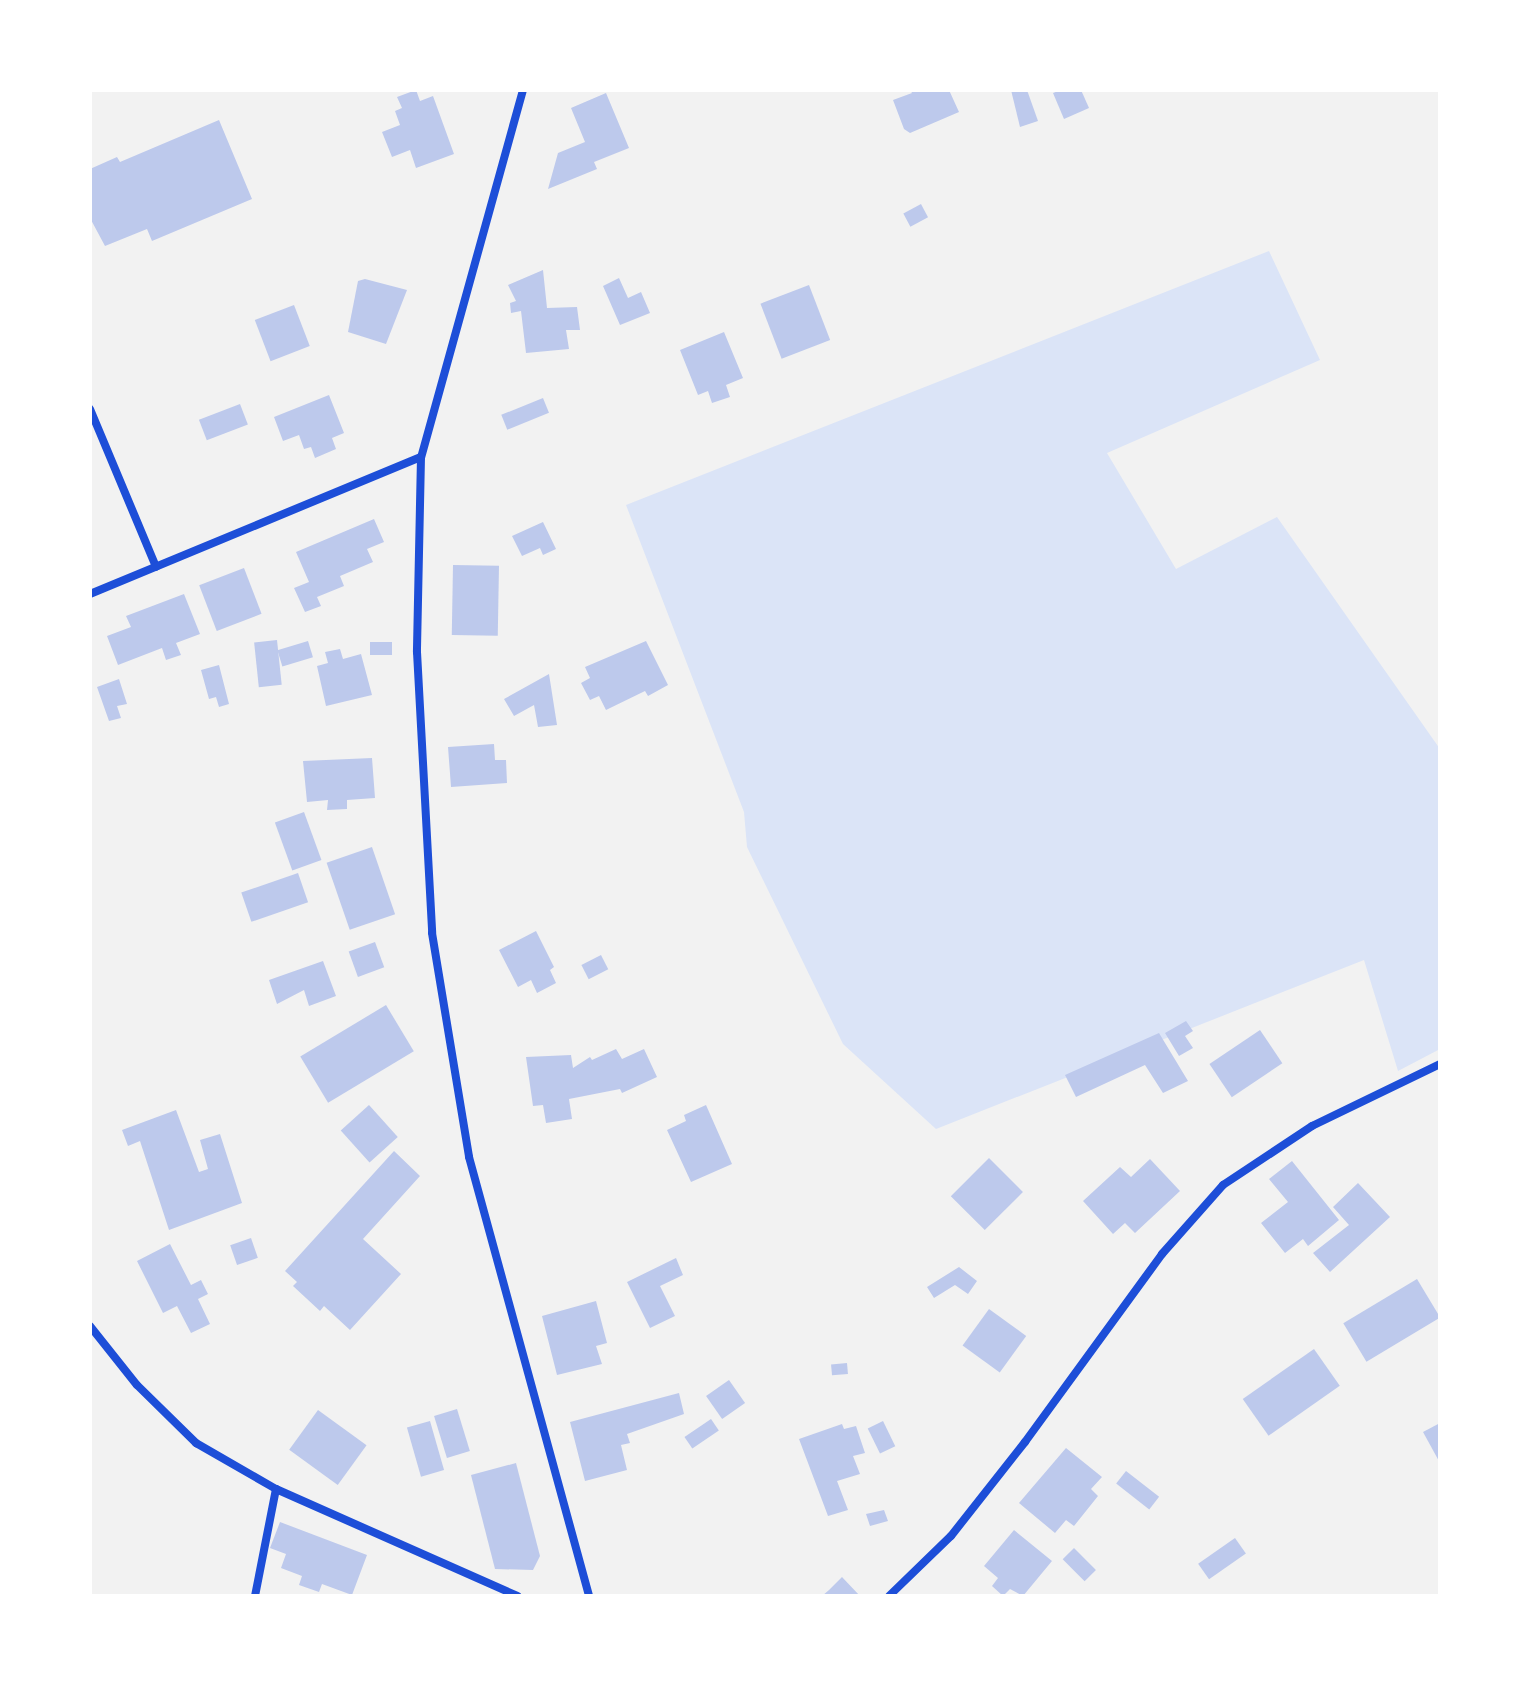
<!DOCTYPE html>
<style>
body{margin:0}
#map{position:relative;width:1530px;height:1686px;overflow:hidden;background:#f2f2f2;font-family:Georgia,serif}
div>[style]{position:absolute}
.green>*{inset:0;background:#dbe4f7}
.building>*{inset:0;background:#bdc9ec;transform-origin:0 0}
.minor>*{height:8px;margin:-4px;padding:0 4px;transform-origin:4px;border-radius:4px;background:#1d4ed8}
span{translate:-50% -50%;white-space:nowrap;text-align:center;line-height:1.15;-webkit-text-stroke:7px #fff;paint-order:stroke}
.frame{position:absolute;inset:0;border:92px solid #fff;pointer-events:none}
</style>
<div id="map">
<div class="green">
<div style="clip-path:polygon(1269px 251px,1320px 360px,1107px 453px,1176px 569px,1277px 517px,1440px 749px,1440px 1049px,1398px 1071px,1364px 960px,936px 1129px,843px 1044px,747px 847px,744px 812px,626px 505px)"></div>
</div>
<div class="building">
<div style="clip-path:polygon(416px 90px,420px 101px,433px 96px,454px 154px,416px 168px,410px 150px,392px 157px,382px 132px,400px 125px,395px 111px,402px 108px,397px 97px)"></div>
<div style="clip-path:polygon(910px 90px,949px 90px,959px 112px,910px 133px,904px 129px,893px 100px,912px 93px)"></div>
<div style="clip-path:polygon(1011px 90px,1027px 90px,1038px 121px,1020px 127px)"></div>
<div style="clip-path:polygon(1061px 90px,1081px 90px,1089px 108px,1064px 119px,1053px 93px)"></div>
<div style="clip-path:polygon(606px 93px,629px 148px,594px 162px,597px 169px,548px 189px,558px 153px,585px 142px,571px 108px)"></div>
<div style="clip-path:polygon(219px 120px,252px 199px,152px 241px,147px 229px,105px 246px,90px 218px,90px 169px,117px 157px,120px 162px)"></div>
<div style="left:921px;top:204px;width:15px;height:20px;rotate:62deg"></div>
<div style="clip-path:polygon(543px 270px,547px 308px,577px 307px,580px 330px,566px 330px,569px 349px,526px 353px,521px 311px,511px 313px,510px 303px,516px 301px,508px 285px)"></div>
<div style="clip-path:polygon(619px 278px,628px 298px,641px 292px,650px 313px,620px 325px,603px 286px)"></div>
<div style="clip-path:polygon(365px 279px,407px 290px,386px 344px,348px 332px,358px 281px)"></div>
<div style="left:809px;top:285px;width:59px;height:52px;rotate:69deg"></div>
<div style="left:294px;top:305px;width:44px;height:42px;rotate:69deg"></div>
<div style="clip-path:polygon(724px 332px,743px 378px,726px 385px,730px 397px,712px 403px,708px 391px,698px 395px,680px 350px)"></div>
<div style="clip-path:polygon(329px 395px,344px 433px,332px 438px,336px 449px,315px 458px,311px 447px,304px 449px,299px 435px,283px 441px,274px 417px)"></div>
<div style="left:543px;top:398px;width:16px;height:45px;rotate:68deg"></div>
<div style="left:240px;top:404px;width:22px;height:44px;rotate:69deg"></div>
<div style="clip-path:polygon(374px 519px,384px 542px,367px 549px,373px 562px,340px 576px,344px 586px,317px 597px,321px 606px,305px 612px,294px 588px,309px 582px,296px 552px)"></div>
<div style="clip-path:polygon(543px 522px,556px 549px,543px 555px,540px 548px,522px 556px,512px 536px)"></div>
<div style="left:453px;top:565px;width:46px;height:70px;rotate:1deg"></div>
<div style="left:244px;top:568px;width:49px;height:48px;rotate:69deg"></div>
<div style="clip-path:polygon(184px 594px,200px 634px,176px 643px,181px 655px,166px 660px,162px 648px,118px 665px,107px 636px,131px 627px,126px 616px)"></div>
<div style="left:277px;top:640px;width:45px;height:23px;rotate:84deg"></div>
<div style="left:308px;top:641px;width:17px;height:32px;rotate:73deg"></div>
<div style="clip-path:polygon(646px 641px,668px 685px,648px 696px,645px 691px,606px 710px,599px 696px,590px 700px,581px 683px,590px 678px,585px 667px)"></div>
<div style="left:370px;top:642px;width:22px;height:13px"></div>
<div style="clip-path:polygon(340px 649px,343px 659px,361px 654px,372px 695px,326px 706px,317px 666px,328px 663px,325px 652px)"></div>
<div style="clip-path:polygon(219px 665px,229px 704px,219px 707px,216px 697px,209px 699px,201px 670px)"></div>
<div style="clip-path:polygon(549px 674px,557px 725px,538px 727px,534px 705px,514px 716px,504px 699px)"></div>
<div style="clip-path:polygon(119px 679px,127px 704px,117px 706px,121px 718px,109px 721px,97px 687px)"></div>
<div style="clip-path:polygon(494px 744px,495px 760px,506px 760px,507px 783px,451px 787px,448px 747px)"></div>
<div style="clip-path:polygon(372px 758px,375px 798px,347px 800px,347px 809px,327px 810px,328px 800px,307px 802px,303px 761px)"></div>
<div style="left:304px;top:812px;width:51px;height:31px;rotate:70deg"></div>
<div style="left:372px;top:847px;width:71px;height:48px;rotate:71deg"></div>
<div style="left:298px;top:873px;width:31px;height:60px;rotate:71deg"></div>
<div style="clip-path:polygon(536px 931px,554px 967px,550px 970px,556px 983px,537px 993px,531px 980px,518px 987px,499px 950px)"></div>
<div style="left:375px;top:942px;width:27px;height:28px;rotate:70deg"></div>
<div style="left:601px;top:955px;width:16px;height:22px;rotate:63deg"></div>
<div style="clip-path:polygon(323px 961px,336px 996px,309px 1006px,304px 990px,277px 1004px,269px 980px)"></div>
<div style="left:386px;top:1005px;width:54px;height:100px;rotate:59deg"></div>
<div style="clip-path:polygon(1186px 1021px,1193px 1031px,1185px 1036px,1193px 1048px,1179px 1056px,1165px 1033px)"></div>
<div style="left:1260px;top:1030px;width:40px;height:61px;rotate:56deg"></div>
<div style="clip-path:polygon(1159px 1033px,1188px 1081px,1163px 1093px,1145px 1065px,1076px 1097px,1065px 1075px)"></div>
<div style="clip-path:polygon(616px 1049px,622px 1059px,644px 1049px,657px 1077px,622px 1093px,620px 1089px,569px 1099px,572px 1119px,546px 1123px,543px 1105px,533px 1106px,526px 1057px,571px 1055px,573px 1068px,590px 1057px,592px 1060px)"></div>
<div style="left:369px;top:1105px;width:43px;height:38px;rotate:48deg"></div>
<div style="clip-path:polygon(706px 1105px,732px 1164px,691px 1182px,667px 1130px,686px 1121px,684px 1115px)"></div>
<div style="clip-path:polygon(176px 1110px,199px 1172px,208px 1169px,200px 1140px,220px 1134px,242px 1203px,169px 1230px,140px 1141px,128px 1146px,122px 1130px)"></div>
<div style="clip-path:polygon(394px 1151px,420px 1176px,363px 1239px,401px 1274px,350px 1330px,324px 1306px,320px 1311px,293px 1286px,297px 1282px,285px 1271px)"></div>
<div style="left:989px;top:1158px;width:48px;height:54px;rotate:45deg"></div>
<div style="clip-path:polygon(1150px 1159px,1180px 1191px,1135px 1233px,1125px 1223px,1113px 1234px,1083px 1201px,1120px 1167px,1131px 1177px)"></div>
<div style="clip-path:polygon(1292px 1161px,1339px 1220px,1308px 1246px,1303px 1239px,1285px 1253px,1261px 1223px,1288px 1202px,1269px 1179px)"></div>
<div style="clip-path:polygon(1358px 1183px,1390px 1217px,1330px 1272px,1313px 1253px,1349px 1225px,1333px 1207px)"></div>
<div style="left:251px;top:1238px;width:21px;height:22px;rotate:71deg"></div>
<div style="clip-path:polygon(170px 1244px,191px 1285px,201px 1280px,208px 1294px,198px 1299px,210px 1324px,191px 1333px,177px 1306px,163px 1313px,137px 1261px)"></div>
<div style="clip-path:polygon(676px 1258px,683px 1275px,660px 1286px,675px 1316px,650px 1328px,627px 1282px)"></div>
<div style="clip-path:polygon(959px 1267px,977px 1281px,968px 1294px,955px 1285px,934px 1298px,927px 1287px)"></div>
<div style="left:1417px;top:1279px;width:45px;height:86px;rotate:59deg"></div>
<div style="clip-path:polygon(596px 1301px,607px 1343px,596px 1346px,602px 1364px,557px 1375px,542px 1316px)"></div>
<div style="left:989px;top:1309px;width:46px;height:45px;rotate:36deg"></div>
<div style="left:1314px;top:1349px;width:45px;height:87px;rotate:55deg"></div>
<div style="left:847px;top:1363px;width:11px;height:16px;rotate:85deg"></div>
<div style="left:729px;top:1380px;width:28px;height:28px;rotate:55deg"></div>
<div style="clip-path:polygon(679px 1393px,684px 1414px,627px 1434px,630px 1443px,621px 1445px,627px 1470px,585px 1481px,570px 1422px)"></div>
<div style="left:457px;top:1409px;width:44px;height:24px;rotate:73deg"></div>
<div style="left:318px;top:1410px;width:60px;height:49px;rotate:36deg"></div>
<div style="left:711px;top:1419px;width:14px;height:32px;rotate:56deg"></div>
<div style="left:430px;top:1421px;width:51px;height:24px;rotate:74deg"></div>
<div style="left:883px;top:1421px;width:28px;height:17px;rotate:64deg"></div>
<div style="clip-path:polygon(1440px 1423px,1440px 1463px,1423px 1432px)"></div>
<div style="clip-path:polygon(842px 1424px,844px 1429px,856px 1426px,865px 1453px,853px 1456px,860px 1474px,837px 1481px,848px 1510px,828px 1516px,799px 1439px)"></div>
<div style="clip-path:polygon(1066px 1448px,1102px 1477px,1091px 1489px,1098px 1496px,1074px 1526px,1066px 1520px,1055px 1533px,1019px 1503px)"></div>
<div style="clip-path:polygon(516px 1463px,540px 1556px,533px 1570px,495px 1569px,471px 1475px)"></div>
<div style="left:1126px;top:1471px;width:42px;height:16px;rotate:38deg"></div>
<div style="clip-path:polygon(884px 1510px,888px 1521px,870px 1526px,866px 1514px)"></div>
<div style="clip-path:polygon(280px 1522px,367px 1555px,352px 1595px,322px 1584px,319px 1592px,299px 1585px,302px 1576px,281px 1568px,286px 1554px,270px 1548px)"></div>
<div style="clip-path:polygon(1014px 1530px,1052px 1561px,1023px 1596px,1010px 1589px,1003px 1596px,992px 1586px,998px 1578px,984px 1566px)"></div>
<div style="left:1235px;top:1538px;width:19px;height:45px;rotate:55deg"></div>
<div style="left:1074px;top:1548px;width:31px;height:16px;rotate:45deg"></div>
<div style="clip-path:polygon(842px 1577px,860px 1596px,822px 1596px,829px 1590px)"></div>
</div>
<div class="minor">
<div style="left:523px;top:90px;width:381px;rotate:105.5deg"></div>
<div style="left:421px;top:457px;width:195px;rotate:91.2deg"></div>
<div style="left:417px;top:652px;width:281px;rotate:86.9deg"></div>
<div style="left:432px;top:933px;width:227px;rotate:80.6deg"></div>
<div style="left:469px;top:1157px;width:455px;rotate:74.7deg"></div>
<div style="left:90px;top:409px;width:171px;rotate:67.3deg"></div>
<div style="left:90px;top:594px;width:358px;rotate:-22.5deg"></div>
<div style="left:90px;top:1326px;width:75px;rotate:51.5deg"></div>
<div style="left:137px;top:1385px;width:83px;rotate:44.5deg"></div>
<div style="left:196px;top:1443px;width:92px;rotate:29.9deg"></div>
<div style="left:276px;top:1489px;width:264px;rotate:23.9deg"></div>
<div style="left:255px;top:1596px;width:109px;rotate:-78.9deg"></div>
<div style="left:889px;top:1596px;width:86px;rotate:-44.1deg"></div>
<div style="left:951px;top:1536px;width:120px;rotate:-51.8deg"></div>
<div style="left:1025px;top:1442px;width:233px;rotate:-53.9deg"></div>
<div style="left:1162px;top:1254px;width:92px;rotate:-48.5deg"></div>
<div style="left:1223px;top:1185px;width:107px;rotate:-33.5deg"></div>
<div style="left:1312px;top:1126px;width:142px;rotate:-25.8deg"></div>
</div>
<div class="frame"></div>
</div>
